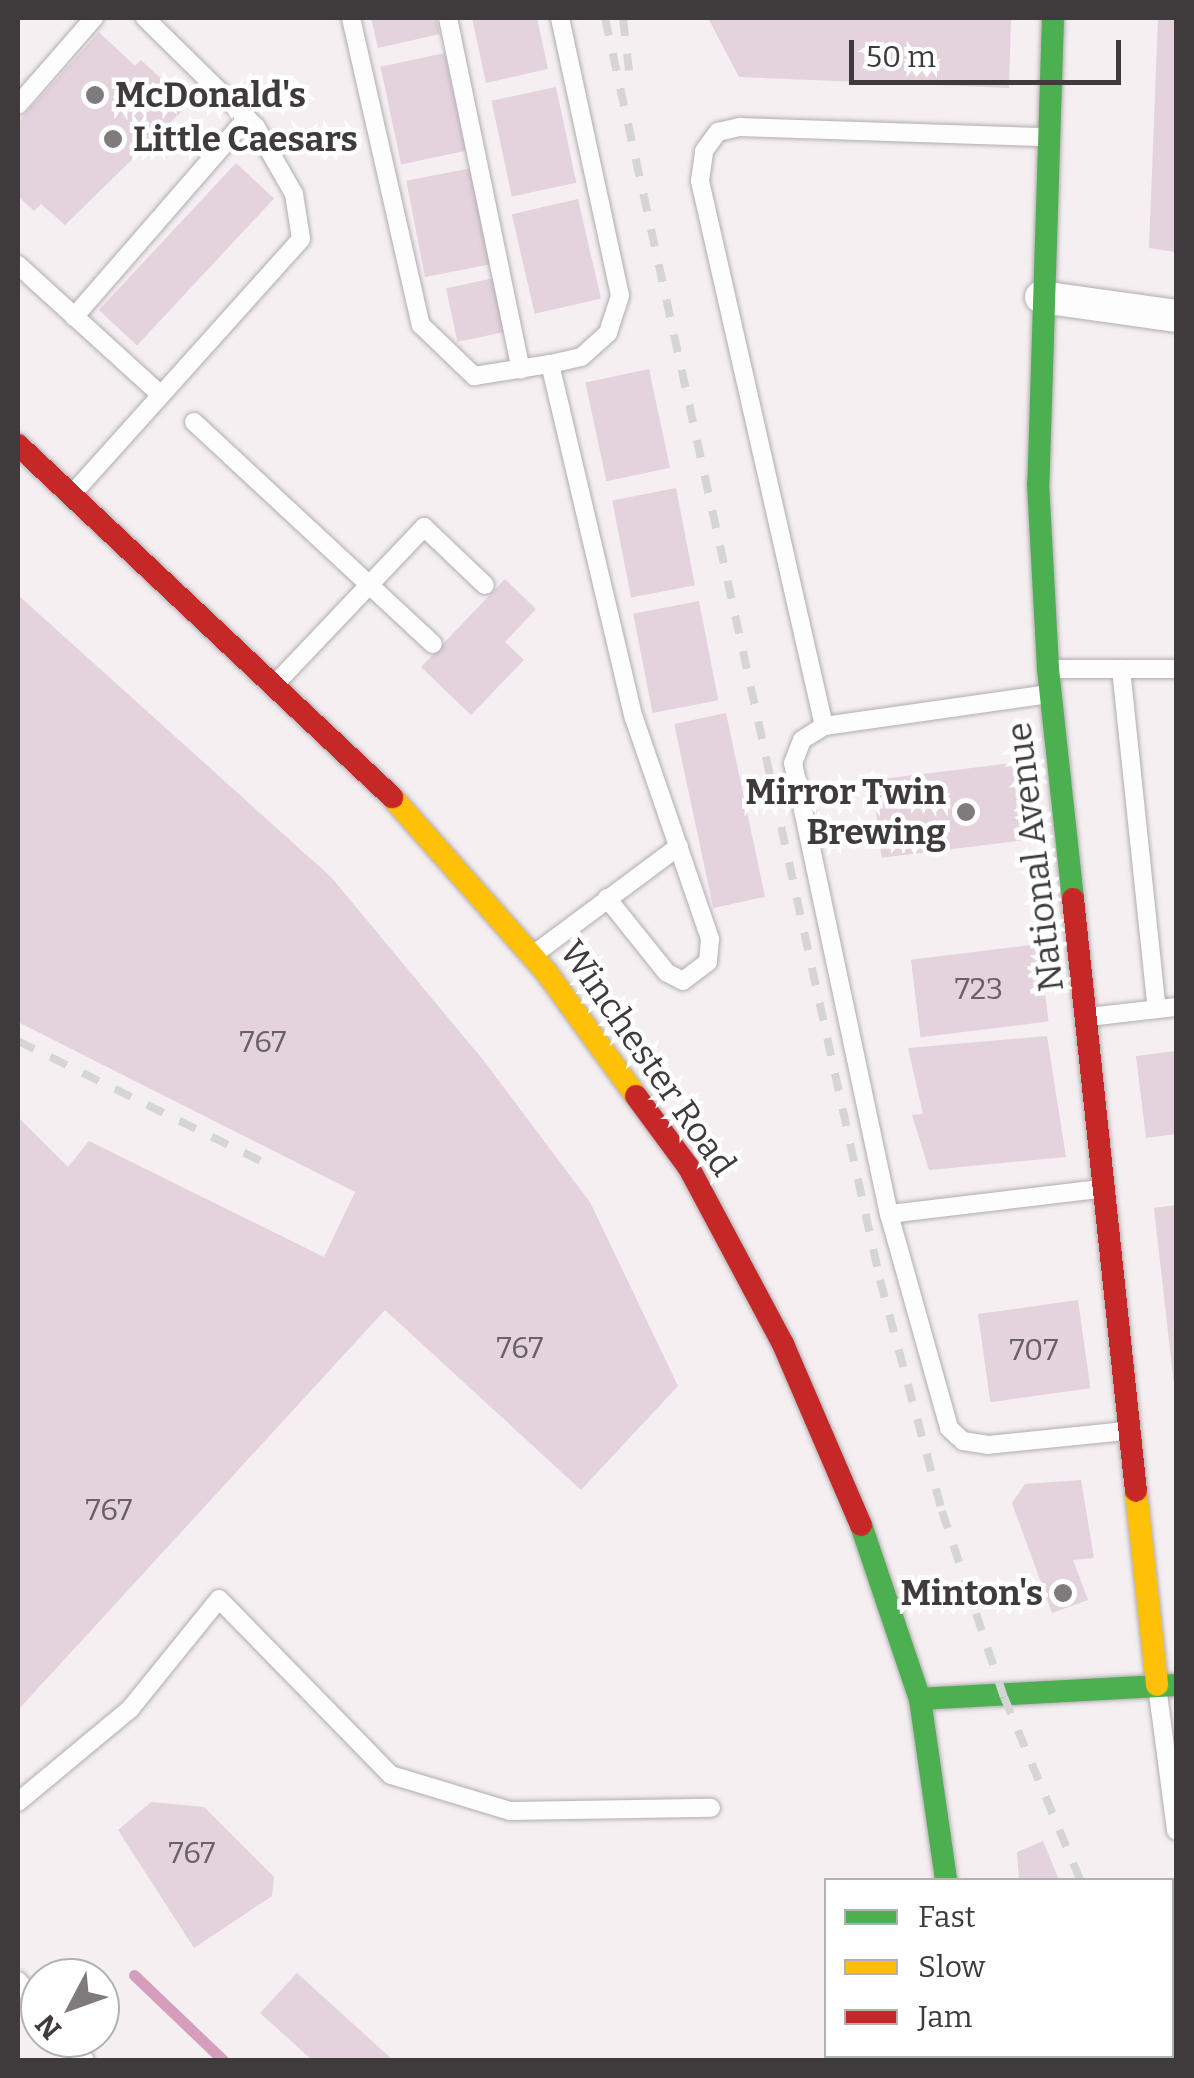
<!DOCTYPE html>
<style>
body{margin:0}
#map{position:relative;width:1194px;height:2078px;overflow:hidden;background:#f5eff2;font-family:Bitter,serif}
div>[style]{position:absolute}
.stream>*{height:11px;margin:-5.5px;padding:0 5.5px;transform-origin:5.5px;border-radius:5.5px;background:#d49ebc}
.building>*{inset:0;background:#e4d2dc;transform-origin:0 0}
.roads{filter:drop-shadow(0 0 2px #b1acaf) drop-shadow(0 0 2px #b1acaf)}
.lane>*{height:18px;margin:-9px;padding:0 9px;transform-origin:9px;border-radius:9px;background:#fefdfd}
.street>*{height:32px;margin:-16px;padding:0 16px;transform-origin:16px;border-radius:16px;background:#fefdfd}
.fast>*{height:22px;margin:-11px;padding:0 11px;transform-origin:11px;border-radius:11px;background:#4caf50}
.slow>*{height:22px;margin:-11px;padding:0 11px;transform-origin:11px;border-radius:11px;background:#ffc107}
.jam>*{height:22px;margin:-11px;padding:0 11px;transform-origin:11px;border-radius:11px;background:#c62828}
.rail>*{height:8px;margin-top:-4px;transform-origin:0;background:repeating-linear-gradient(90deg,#d6d5d6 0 18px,transparent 0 36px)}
.dots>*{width:28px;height:28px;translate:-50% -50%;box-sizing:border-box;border:5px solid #fff;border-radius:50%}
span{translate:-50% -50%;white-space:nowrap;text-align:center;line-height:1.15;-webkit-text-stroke:9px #fff;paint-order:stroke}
.number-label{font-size:30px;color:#686165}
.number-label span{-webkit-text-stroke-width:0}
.poi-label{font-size:35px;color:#3f3b3d;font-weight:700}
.left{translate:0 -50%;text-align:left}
.right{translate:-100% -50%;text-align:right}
.street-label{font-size:35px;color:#3f3b3d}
.frame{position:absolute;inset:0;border:20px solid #3f3b3d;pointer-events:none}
.legend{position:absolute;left:824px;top:1878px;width:350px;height:180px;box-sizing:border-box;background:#fff;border:2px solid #b2b1b1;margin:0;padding:12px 18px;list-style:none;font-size:30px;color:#3f3b3d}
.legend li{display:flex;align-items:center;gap:20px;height:50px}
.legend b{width:50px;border:2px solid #b2b1b1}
.north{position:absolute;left:20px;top:1958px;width:100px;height:100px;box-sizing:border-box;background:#fff;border:2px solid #b2b1b1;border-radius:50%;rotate:229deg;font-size:28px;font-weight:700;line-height:40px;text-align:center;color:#3f3b3d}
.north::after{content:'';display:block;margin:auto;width:35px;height:45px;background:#7f7a7c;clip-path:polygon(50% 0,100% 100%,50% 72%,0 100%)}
.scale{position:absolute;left:849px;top:40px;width:272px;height:45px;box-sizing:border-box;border:5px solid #3f3b3d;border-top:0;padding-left:12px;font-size:30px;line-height:35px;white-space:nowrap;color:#3f3b3d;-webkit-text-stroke:8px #fff;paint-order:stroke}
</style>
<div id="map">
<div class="stream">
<div style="left:134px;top:1975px;width:123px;rotate:43.7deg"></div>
</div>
<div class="building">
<div style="clip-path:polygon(371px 18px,436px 18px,440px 34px,378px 48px)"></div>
<div style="clip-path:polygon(472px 18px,537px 18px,548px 69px,486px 83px)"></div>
<div style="clip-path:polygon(708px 18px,1011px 18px,1009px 88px,739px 77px)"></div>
<div style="clip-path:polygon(1158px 18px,1176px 18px,1176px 252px,1149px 248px)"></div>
<div style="clip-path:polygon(99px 32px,135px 66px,141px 60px,169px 86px,160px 100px,181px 112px,65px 225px,41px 204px,34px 211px,18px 196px,18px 122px)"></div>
<div style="left:445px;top:53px;width:100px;height:66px;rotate:78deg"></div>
<div style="left:556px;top:87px;width:98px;height:66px;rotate:78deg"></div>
<div style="left:236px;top:163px;width:52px;height:201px;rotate:43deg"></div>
<div style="left:472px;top:168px;width:98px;height:67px;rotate:79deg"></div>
<div style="left:578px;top:199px;width:102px;height:68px;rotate:77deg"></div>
<div style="left:494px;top:278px;width:55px;height:49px;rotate:78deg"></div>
<div style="left:649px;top:369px;width:101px;height:65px;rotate:78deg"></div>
<div style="left:676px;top:488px;width:99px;height:65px;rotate:79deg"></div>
<div style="clip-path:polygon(505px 579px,536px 609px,505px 642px,524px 660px,471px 715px,421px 667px)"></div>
<div style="clip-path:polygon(18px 595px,331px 877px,484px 1061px,590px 1202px,678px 1386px,581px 1490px,385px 1310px,18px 1710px,18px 1117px,68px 1167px,89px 1141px,324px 1257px,355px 1192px,18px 1022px)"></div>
<div style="left:699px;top:601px;width:101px;height:67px;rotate:79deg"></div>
<div style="left:726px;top:713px;width:188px;height:53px;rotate:78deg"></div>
<div style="left:1021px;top:762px;width:78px;height:150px;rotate:83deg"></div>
<div style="left:1039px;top:944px;width:78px;height:129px;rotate:83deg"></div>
<div style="clip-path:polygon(1047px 1036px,1066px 1157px,929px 1170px,912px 1115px,923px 1114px,908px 1048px)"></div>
<div style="clip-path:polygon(1176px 1051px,1176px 1134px,1146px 1138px,1136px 1056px)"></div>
<div style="clip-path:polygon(1176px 1205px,1176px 1385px,1174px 1385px,1154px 1208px)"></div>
<div style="left:1078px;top:1300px;width:89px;height:101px;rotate:82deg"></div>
<div style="clip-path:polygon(1081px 1480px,1094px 1558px,1073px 1560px,1088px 1600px,1052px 1613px,1012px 1503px,1025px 1484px)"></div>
<div style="clip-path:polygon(151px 1802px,204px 1807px,274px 1877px,272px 1896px,194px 1948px,118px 1830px)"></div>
<div style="clip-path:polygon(1043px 1841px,1059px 1880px,1019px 1880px,1017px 1852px)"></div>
<div style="clip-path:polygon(297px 1973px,393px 2060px,312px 2060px,260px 2013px)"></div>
<div style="left:1034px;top:2056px;width:92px;height:4px"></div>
</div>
<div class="roads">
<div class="lane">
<div style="left:351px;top:18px;width:315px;rotate:77.2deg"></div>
<div style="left:421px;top:325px;width:74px;rotate:43.9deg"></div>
<div style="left:474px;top:376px;width:77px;rotate:-9deg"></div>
<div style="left:448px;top:18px;width:359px;rotate:78.3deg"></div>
<div style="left:560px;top:18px;width:284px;rotate:77.8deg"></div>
<div style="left:620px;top:296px;width:39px;rotate:108deg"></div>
<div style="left:608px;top:333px;width:36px;rotate:138deg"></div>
<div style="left:581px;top:357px;width:32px;rotate:167deg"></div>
<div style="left:550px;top:364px;width:364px;rotate:76.7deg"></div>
<div style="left:634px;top:718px;width:234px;rotate:71deg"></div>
<div style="left:710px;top:939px;width:23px;rotate:95deg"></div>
<div style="left:708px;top:962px;width:31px;rotate:143deg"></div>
<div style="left:683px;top:981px;width:18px;rotate:-153deg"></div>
<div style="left:667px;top:973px;width:96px;rotate:-128.7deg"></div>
<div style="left:18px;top:105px;width:116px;rotate:-48.9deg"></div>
<div style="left:18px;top:265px;width:193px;rotate:42.3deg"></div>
<div style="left:74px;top:317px;width:264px;rotate:-49deg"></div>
<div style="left:194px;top:422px;width:326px;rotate:42.9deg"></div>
<div style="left:75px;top:491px;width:338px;rotate:-48.1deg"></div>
<div style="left:301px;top:239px;width:46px;rotate:-98.8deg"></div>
<div style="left:294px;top:194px;width:77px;rotate:-119.6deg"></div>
<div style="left:256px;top:127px;width:156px;rotate:-135.5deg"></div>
<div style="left:1052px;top:669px;width:124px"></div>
<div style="left:1121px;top:669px;width:342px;rotate:84deg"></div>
<div style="left:279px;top:680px;width:211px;rotate:-46.5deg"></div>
<div style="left:424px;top:527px;width:84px;rotate:43.6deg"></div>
<div style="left:1049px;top:694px;width:227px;rotate:171.9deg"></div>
<div style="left:824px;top:726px;width:26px;rotate:148deg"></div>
<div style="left:802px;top:740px;width:25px;rotate:111deg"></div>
<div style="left:793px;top:763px;width:461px;rotate:78deg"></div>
<div style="left:889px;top:1214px;width:222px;rotate:74.3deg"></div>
<div style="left:949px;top:1428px;width:19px;rotate:43deg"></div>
<div style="left:963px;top:1441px;width:25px;rotate:9deg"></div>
<div style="left:988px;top:1445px;width:139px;rotate:-5.8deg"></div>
<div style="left:824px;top:726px;width:559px;rotate:-102.82deg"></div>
<div style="left:700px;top:181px;width:30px;rotate:-82deg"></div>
<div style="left:704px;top:151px;width:24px;rotate:-54deg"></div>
<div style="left:718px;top:132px;width:23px;rotate:-13deg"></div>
<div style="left:740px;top:127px;width:305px;rotate:1.9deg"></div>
<div style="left:537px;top:952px;width:177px;rotate:-36.7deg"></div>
<div style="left:1089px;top:1017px;width:88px;rotate:-6.6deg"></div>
<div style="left:889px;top:1214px;width:212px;rotate:-6.8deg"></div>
<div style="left:1157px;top:1686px;width:146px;rotate:82.5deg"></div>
<div style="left:18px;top:1802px;width:146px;rotate:-39.7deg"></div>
<div style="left:130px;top:1709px;width:141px;rotate:-51deg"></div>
<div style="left:219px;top:1599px;width:246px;rotate:45.7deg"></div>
<div style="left:391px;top:1775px;width:124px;rotate:16.8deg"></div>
<div style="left:510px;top:1811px;width:201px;rotate:-0.9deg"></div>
<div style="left:18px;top:1981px;width:34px;rotate:50deg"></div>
<div style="left:67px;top:2038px;width:28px;rotate:51deg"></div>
</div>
<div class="street">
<div style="left:1041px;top:297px;width:136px;rotate:8deg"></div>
</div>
<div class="fast">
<div style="left:1053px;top:18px;width:465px;rotate:91.8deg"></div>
<div style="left:1038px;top:483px;width:186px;rotate:86.9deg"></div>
<div style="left:1048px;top:669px;width:231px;rotate:83.8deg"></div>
<div style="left:861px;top:1525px;width:184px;rotate:71.3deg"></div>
<div style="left:920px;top:1699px;width:183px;rotate:81.8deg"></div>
<div style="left:920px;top:1699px;width:256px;rotate:-3.1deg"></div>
</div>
<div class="slow">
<div style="left:392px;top:797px;width:235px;rotate:48.6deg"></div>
<div style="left:547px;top:973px;width:152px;rotate:54.1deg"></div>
<div style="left:1136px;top:1491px;width:195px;rotate:83.8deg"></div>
<div style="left:966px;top:2056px;width:4px;rotate:90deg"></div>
</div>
<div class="jam">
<div style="left:18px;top:445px;width:514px;rotate:43.26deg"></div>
<div style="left:1073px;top:899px;width:595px;rotate:83.93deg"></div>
<div style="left:636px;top:1096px;width:89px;rotate:53.6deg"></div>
<div style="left:689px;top:1168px;width:200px;rotate:61.9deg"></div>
<div style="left:783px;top:1344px;width:197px;rotate:66.7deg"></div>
</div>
</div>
<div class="rail">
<div style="left:605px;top:18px;width:1292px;rotate:77.71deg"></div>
<div style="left:880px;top:1280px;width:239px;rotate:75deg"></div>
<div style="left:942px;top:1511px;width:196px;rotate:71.6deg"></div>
<div style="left:1004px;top:1697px;width:198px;rotate:67.4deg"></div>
<div style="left:623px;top:18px;width:53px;rotate:83.5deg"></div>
<div style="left:18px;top:1041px;width:282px;rotate:26.3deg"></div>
<div style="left:1166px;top:2056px;width:5px;rotate:53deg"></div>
</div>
<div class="dots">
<div style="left:95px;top:95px;background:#7f7a7c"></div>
<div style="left:113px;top:139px;background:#7f7a7c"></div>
<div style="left:966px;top:812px;background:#7f7a7c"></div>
<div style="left:1063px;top:1593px;background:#7f7a7c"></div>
</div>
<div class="number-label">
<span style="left:979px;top:989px">723</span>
<span style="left:263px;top:1042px">767</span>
<span style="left:520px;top:1348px">767</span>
<span style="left:1034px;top:1350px">707</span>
<span style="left:109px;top:1510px">767</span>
<span style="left:192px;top:1853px">767</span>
</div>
<div class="poi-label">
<span class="left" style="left:115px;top:95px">McDonald's</span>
<span class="left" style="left:133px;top:139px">Little Caesars</span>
<span class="right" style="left:946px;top:812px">Mirror Twin<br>Brewing</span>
<span class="right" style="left:1043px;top:1593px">Minton's</span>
</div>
<div class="street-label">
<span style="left:1035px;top:857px;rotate:-97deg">National Avenue</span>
<span style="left:648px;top:1058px;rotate:55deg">Winchester Road</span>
</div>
<div class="frame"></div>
<ul class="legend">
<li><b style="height:12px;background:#4caf50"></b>Fast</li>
<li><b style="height:12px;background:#ffc107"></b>Slow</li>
<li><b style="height:12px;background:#c62828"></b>Jam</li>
</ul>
<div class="north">N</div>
<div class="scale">50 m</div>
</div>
